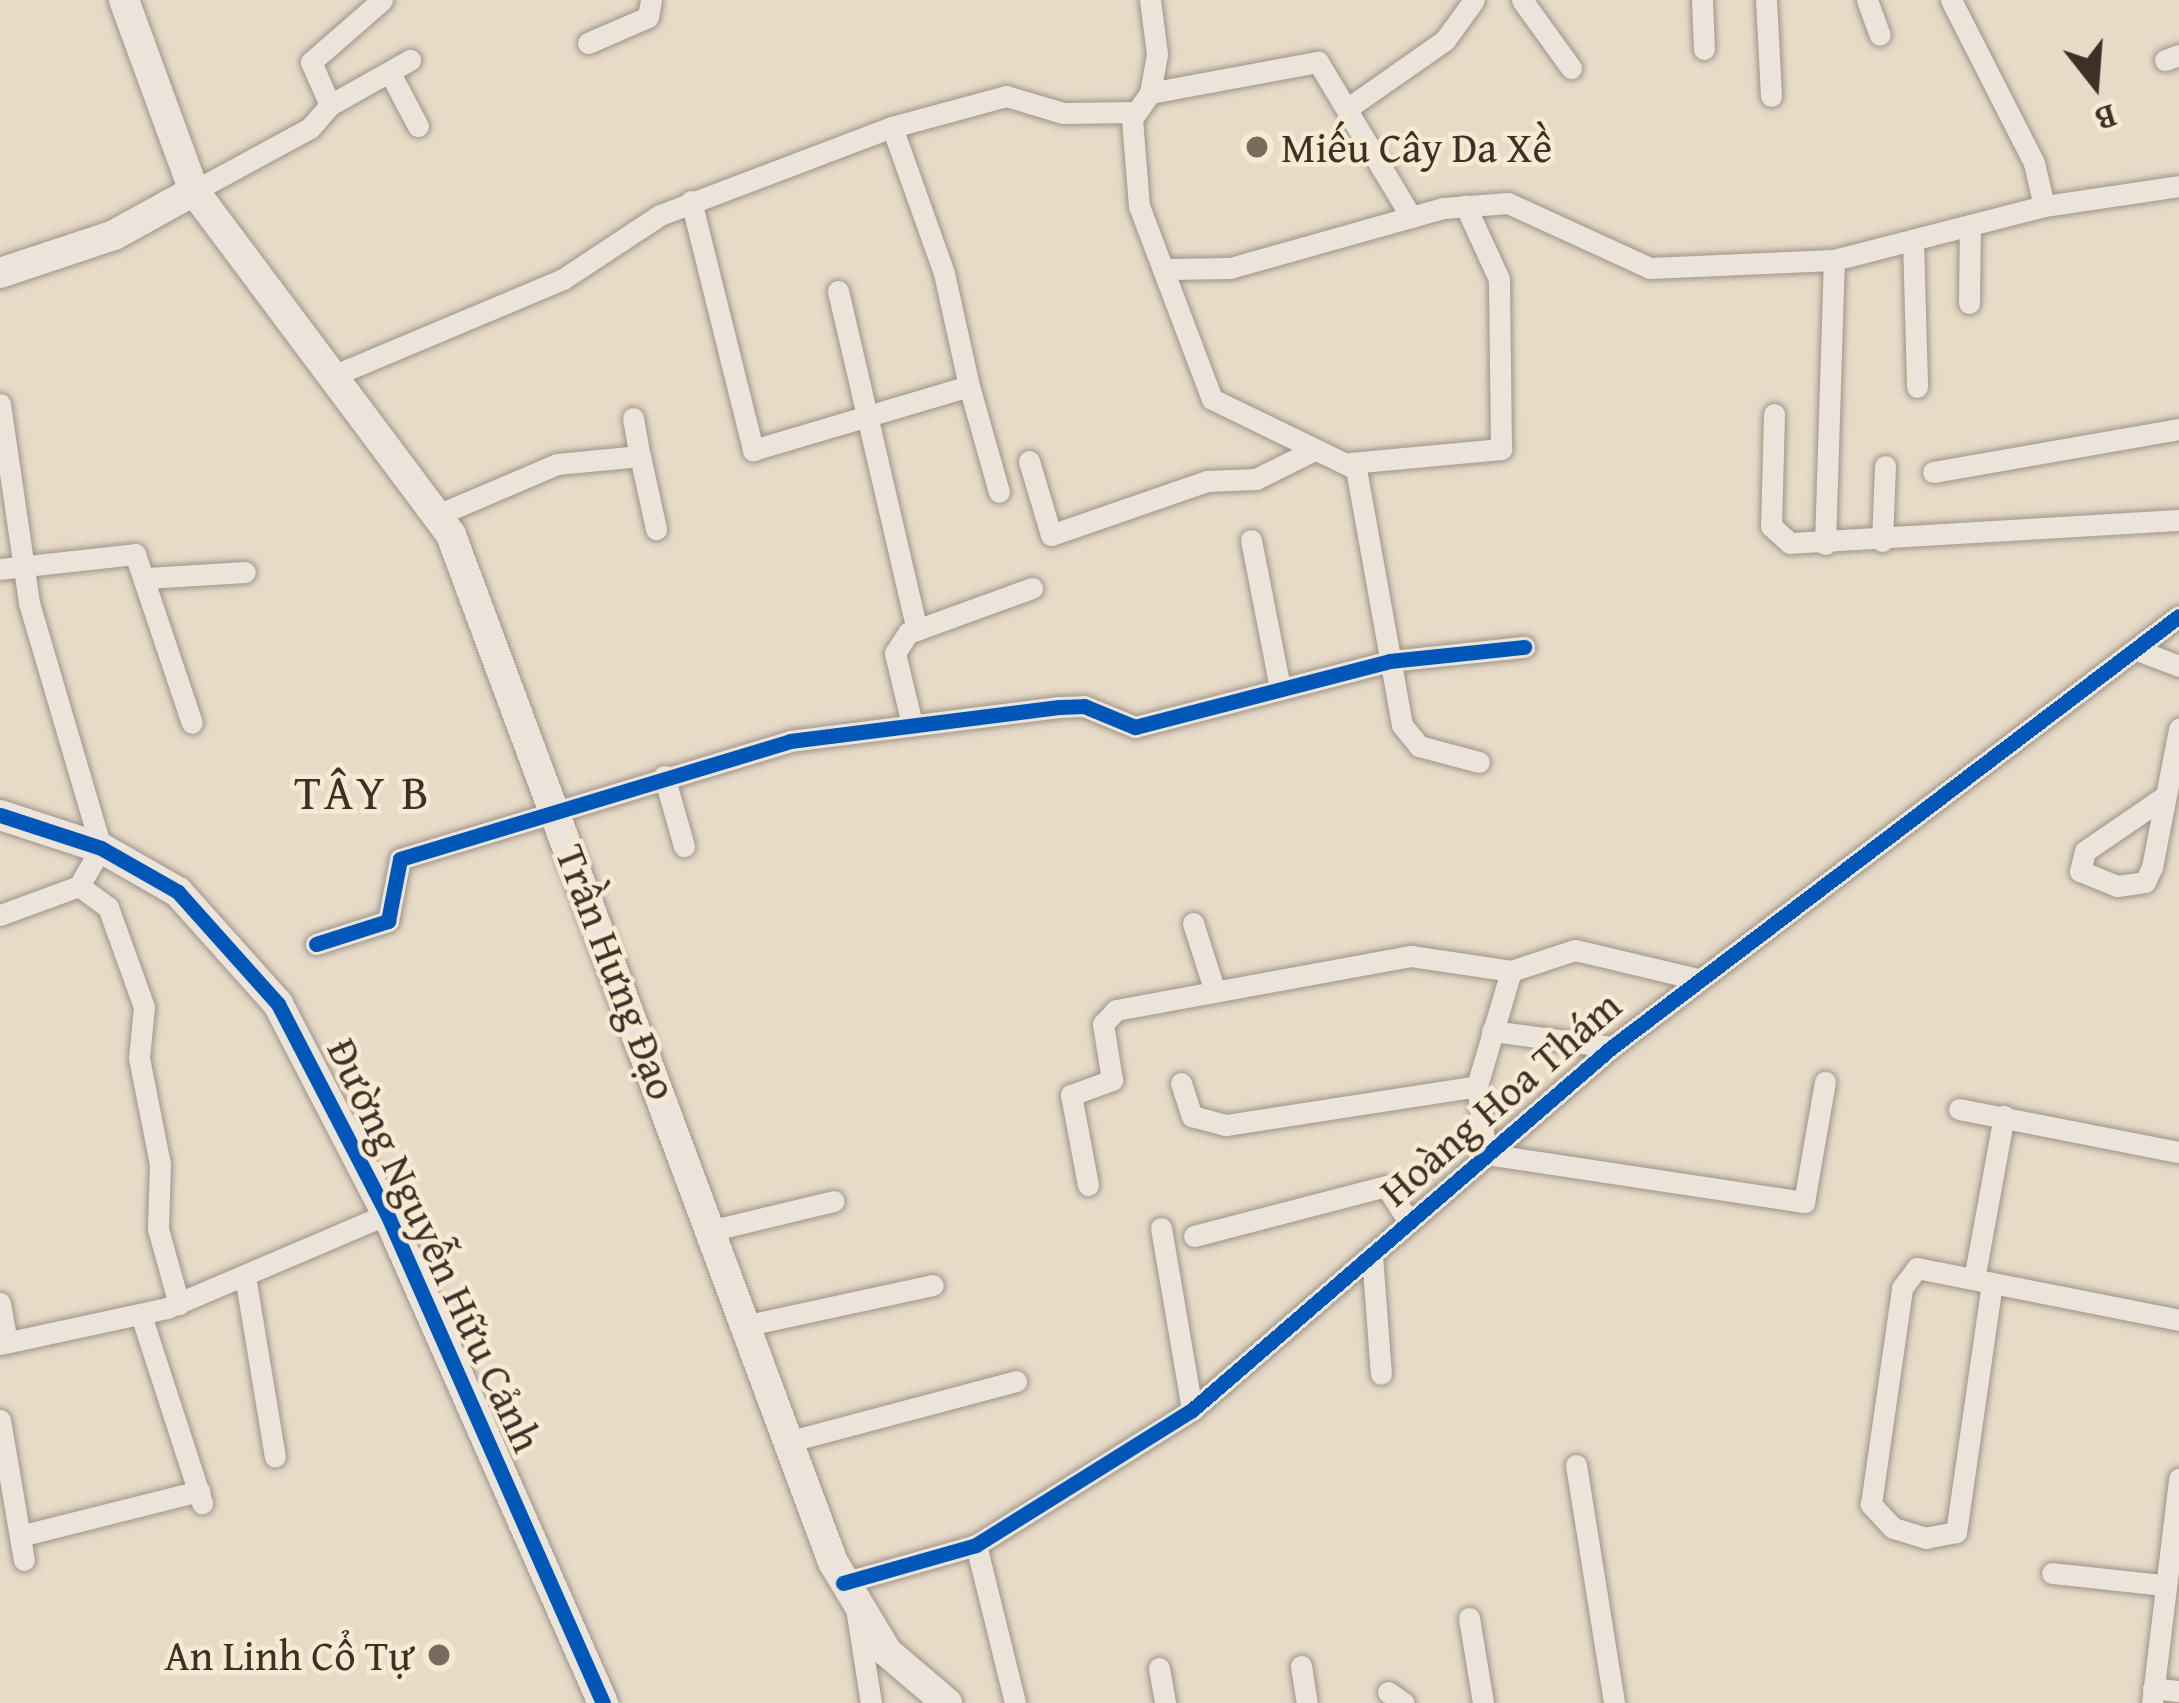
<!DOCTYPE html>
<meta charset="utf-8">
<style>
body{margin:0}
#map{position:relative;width:2179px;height:1703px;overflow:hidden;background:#e7dac7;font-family:"Gentium Book Plus",serif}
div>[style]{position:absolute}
.roads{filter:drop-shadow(0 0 3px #9d9489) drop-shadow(0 0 3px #9d9489)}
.street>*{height:21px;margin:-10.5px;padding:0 10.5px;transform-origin:10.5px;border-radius:10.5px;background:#ebe4db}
.secondary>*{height:30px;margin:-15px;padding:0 15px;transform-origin:15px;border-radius:15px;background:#ebe4db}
.cycleway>*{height:15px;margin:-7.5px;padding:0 7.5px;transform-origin:7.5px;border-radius:7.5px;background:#0057b8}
.dots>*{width:33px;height:33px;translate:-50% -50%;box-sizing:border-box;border:6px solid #f8e9d2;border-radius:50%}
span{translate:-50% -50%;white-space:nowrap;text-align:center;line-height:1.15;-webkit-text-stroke:9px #f8e9d2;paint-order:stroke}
.poi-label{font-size:42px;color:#3c3027}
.left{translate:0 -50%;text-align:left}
.right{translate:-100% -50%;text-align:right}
.street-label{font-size:42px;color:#3c3027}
.quarter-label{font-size:48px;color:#3c3027;letter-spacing:3px}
.north{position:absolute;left:2035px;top:24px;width:120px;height:120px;-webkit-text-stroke:9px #f8e9d2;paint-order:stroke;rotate:163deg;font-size:33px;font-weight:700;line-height:48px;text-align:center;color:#3c3027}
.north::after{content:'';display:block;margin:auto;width:42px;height:54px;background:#3c3027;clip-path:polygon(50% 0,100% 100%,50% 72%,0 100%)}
</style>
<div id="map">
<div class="roads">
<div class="street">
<div style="left:1150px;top:0;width:54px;rotate:82.6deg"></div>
<div style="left:1157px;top:54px;width:40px;rotate:100deg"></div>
<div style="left:1150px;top:93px;width:32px;rotate:125deg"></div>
<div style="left:1132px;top:119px;width:87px;rotate:85.4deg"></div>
<div style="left:1139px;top:206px;width:206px;rotate:69.3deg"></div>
<div style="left:1212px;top:399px;width:160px;rotate:25.9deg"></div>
<div style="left:1356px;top:469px;width:260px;rotate:79.8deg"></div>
<div style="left:1402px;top:725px;width:27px;rotate:51deg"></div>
<div style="left:1419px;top:746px;width:62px;rotate:14.9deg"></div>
<div style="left:1522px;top:0;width:84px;rotate:54.2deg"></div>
<div style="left:1702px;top:0;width:49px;rotate:87.7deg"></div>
<div style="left:1766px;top:0;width:96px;rotate:87deg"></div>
<div style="left:1867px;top:0;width:37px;rotate:70deg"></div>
<div style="left:1951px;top:0;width:183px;rotate:63deg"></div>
<div style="left:2034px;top:163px;width:44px;rotate:76.9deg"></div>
<div style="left:588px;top:43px;width:65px;rotate:-23.4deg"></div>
<div style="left:648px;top:17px;width:17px;rotate:-80deg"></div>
<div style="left:2165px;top:60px;width:15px;rotate:-20deg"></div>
<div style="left:390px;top:73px;width:60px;rotate:62.2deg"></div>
<div style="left:1150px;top:93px;width:171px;rotate:-10.5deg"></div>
<div style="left:1318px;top:62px;width:181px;rotate:59deg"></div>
<div style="left:330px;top:105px;width:92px;rotate:-29.4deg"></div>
<div style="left:1348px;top:108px;width:118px;rotate:-35deg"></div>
<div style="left:1445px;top:40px;width:49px;rotate:-54.1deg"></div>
<div style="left:194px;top:191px;width:132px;rotate:-28.5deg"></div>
<div style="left:310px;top:128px;width:30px;rotate:-49deg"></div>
<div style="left:330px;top:105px;width:47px;rotate:-113.8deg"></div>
<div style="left:311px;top:62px;width:94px;rotate:-41.1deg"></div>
<div style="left:691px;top:201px;width:257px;rotate:76deg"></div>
<div style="left:753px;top:450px;width:225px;rotate:-16.5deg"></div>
<div style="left:969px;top:386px;width:116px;rotate:-102.5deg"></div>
<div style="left:944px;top:273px;width:155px;rotate:-109.6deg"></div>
<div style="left:1913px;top:240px;width:147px;rotate:88.4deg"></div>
<div style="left:1169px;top:269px;width:61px;rotate:-0.9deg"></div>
<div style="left:1230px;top:268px;width:222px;rotate:-15.7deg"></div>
<div style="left:1444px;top:208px;width:64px;rotate:-4.5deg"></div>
<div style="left:1508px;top:203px;width:156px;rotate:24.6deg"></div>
<div style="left:1650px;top:268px;width:184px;rotate:-2.5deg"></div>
<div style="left:1834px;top:260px;width:217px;rotate:-14.4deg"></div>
<div style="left:2044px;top:206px;width:136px;rotate:-8.4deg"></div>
<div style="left:838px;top:291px;width:348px;rotate:76.9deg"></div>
<div style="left:1969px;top:303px;width:78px;rotate:-89.3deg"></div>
<div style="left:330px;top:377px;width:253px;rotate:-22.8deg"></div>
<div style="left:563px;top:279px;width:116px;rotate:-33.4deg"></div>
<div style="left:660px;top:215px;width:248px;rotate:-20.8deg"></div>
<div style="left:892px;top:127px;width:118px;rotate:-15.2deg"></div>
<div style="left:1006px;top:96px;width:59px;rotate:16.6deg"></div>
<div style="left:1063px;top:113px;width:72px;rotate:-0.8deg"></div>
<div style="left:969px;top:386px;width:110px;rotate:74.2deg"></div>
<div style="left:0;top:404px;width:201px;rotate:81.7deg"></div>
<div style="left:29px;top:603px;width:255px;rotate:73.6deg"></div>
<div style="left:101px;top:848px;width:44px;rotate:120.1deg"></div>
<div style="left:79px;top:886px;width:84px;rotate:159.8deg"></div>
<div style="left:1774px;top:414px;width:112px;rotate:91.5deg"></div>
<div style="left:1771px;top:526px;width:25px;rotate:42deg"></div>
<div style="left:1790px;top:543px;width:390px;rotate:-3.4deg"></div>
<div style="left:633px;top:418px;width:39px;rotate:80deg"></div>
<div style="left:1029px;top:461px;width:77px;rotate:73.4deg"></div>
<div style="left:1051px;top:535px;width:165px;rotate:-19.1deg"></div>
<div style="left:1207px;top:481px;width:49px;rotate:-2.3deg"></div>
<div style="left:1256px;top:479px;width:63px;rotate:-26.6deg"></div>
<div style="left:1350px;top:463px;width:152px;rotate:-5.3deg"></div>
<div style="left:1501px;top:449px;width:170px;rotate:-90.7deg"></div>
<div style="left:1499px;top:279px;width:81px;rotate:-114.7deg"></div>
<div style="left:1933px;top:472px;width:250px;rotate:-9.9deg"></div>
<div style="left:440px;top:514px;width:127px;rotate:-23.1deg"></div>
<div style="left:557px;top:464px;width:83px;rotate:-5.5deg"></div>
<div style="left:640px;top:456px;width:75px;rotate:77.6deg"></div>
<div style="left:1251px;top:540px;width:151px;rotate:78.9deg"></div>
<div style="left:1882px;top:541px;width:75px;rotate:-87.7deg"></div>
<div style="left:1825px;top:544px;width:284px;rotate:-88.2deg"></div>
<div style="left:0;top:569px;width:136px;rotate:-6.3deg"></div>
<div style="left:135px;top:554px;width:178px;rotate:71.4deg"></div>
<div style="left:147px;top:578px;width:98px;rotate:-3.5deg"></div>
<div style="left:2137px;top:650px;width:45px;rotate:20.9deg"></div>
<div style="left:912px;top:724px;width:73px;rotate:-103.5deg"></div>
<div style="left:895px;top:653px;width:24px;rotate:-57deg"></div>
<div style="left:908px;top:633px;width:132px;rotate:-19.9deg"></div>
<div style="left:664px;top:776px;width:73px;rotate:74.1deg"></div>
<div style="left:2164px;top:797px;width:96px;rotate:145.6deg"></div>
<div style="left:2085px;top:851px;width:21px;rotate:104deg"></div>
<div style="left:2080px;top:871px;width:40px;rotate:22deg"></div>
<div style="left:2117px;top:886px;width:28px;rotate:-8deg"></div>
<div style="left:2145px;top:882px;width:17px;rotate:-65deg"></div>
<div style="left:2152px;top:867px;width:141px;rotate:-78.9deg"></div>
<div style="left:79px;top:886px;width:36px;rotate:36deg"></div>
<div style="left:108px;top:907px;width:106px;rotate:70.2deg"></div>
<div style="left:144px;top:1007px;width:51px;rotate:95.6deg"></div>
<div style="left:139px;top:1058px;width:108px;rotate:78.8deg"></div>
<div style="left:160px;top:1164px;width:65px;rotate:91.8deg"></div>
<div style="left:158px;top:1229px;width:78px;rotate:74.4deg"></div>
<div style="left:1193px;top:923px;width:72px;rotate:72.3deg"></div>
<div style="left:316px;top:944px;width:76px;rotate:-17.7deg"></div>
<div style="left:388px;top:921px;width:63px;rotate:-79deg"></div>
<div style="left:400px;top:859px;width:407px;rotate:-16.8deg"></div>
<div style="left:790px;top:741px;width:271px;rotate:-7.2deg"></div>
<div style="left:1059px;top:707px;width:25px;rotate:-2deg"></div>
<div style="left:1084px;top:706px;width:55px;rotate:22.4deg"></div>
<div style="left:1135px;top:727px;width:263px;rotate:-14.5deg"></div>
<div style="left:1390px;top:661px;width:135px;rotate:-6deg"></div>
<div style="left:1511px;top:971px;width:120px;rotate:106.5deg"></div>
<div style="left:1477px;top:1086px;width:69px;rotate:82.5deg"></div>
<div style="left:1486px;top:1154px;width:322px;rotate:8.6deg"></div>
<div style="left:1804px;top:1202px;width:122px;rotate:-80.1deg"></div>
<div style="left:1492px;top:1031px;width:121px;rotate:7.6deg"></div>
<div style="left:1181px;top:1083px;width:35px;rotate:72deg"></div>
<div style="left:1192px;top:1116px;width:35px;rotate:15deg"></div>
<div style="left:1226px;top:1125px;width:254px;rotate:-8.8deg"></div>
<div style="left:1959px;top:1109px;width:224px;rotate:11.1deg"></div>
<div style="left:1088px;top:1185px;width:92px;rotate:-100.7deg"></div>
<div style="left:1071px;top:1095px;width:44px;rotate:-20.1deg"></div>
<div style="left:1112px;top:1080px;width:57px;rotate:-99.1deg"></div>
<div style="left:1103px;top:1024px;width:19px;rotate:-47deg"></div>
<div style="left:1116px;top:1010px;width:300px;rotate:-10.4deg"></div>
<div style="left:1411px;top:956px;width:101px;rotate:8.5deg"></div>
<div style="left:1511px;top:971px;width:67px;rotate:-18.2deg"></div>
<div style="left:1575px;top:950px;width:126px;rotate:13.3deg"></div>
<div style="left:1161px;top:1228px;width:185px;rotate:80.3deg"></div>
<div style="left:713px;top:1230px;width:124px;rotate:-13.5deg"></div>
<div style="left:1194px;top:1236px;width:198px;rotate:-14.6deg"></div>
<div style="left:1386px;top:1186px;width:43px;rotate:57.4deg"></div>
<div style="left:1372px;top:1255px;width:119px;rotate:85.7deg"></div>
<div style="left:245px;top:1276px;width:183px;rotate:80.6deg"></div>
<div style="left:1974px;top:1279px;width:166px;rotate:-79.6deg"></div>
<div style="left:1992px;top:1283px;width:252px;rotate:98.2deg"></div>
<div style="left:1956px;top:1532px;width:31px;rotate:169deg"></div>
<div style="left:1926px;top:1538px;width:34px;rotate:-163deg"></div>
<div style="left:1893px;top:1528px;width:33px;rotate:-133deg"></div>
<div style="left:1871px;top:1504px;width:218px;rotate:-81.8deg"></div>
<div style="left:1902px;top:1288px;width:25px;rotate:-53deg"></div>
<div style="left:1917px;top:1268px;width:267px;rotate:11.2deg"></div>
<div style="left:0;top:1303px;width:39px;rotate:80deg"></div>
<div style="left:141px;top:1315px;width:198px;rotate:72deg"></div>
<div style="left:748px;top:1325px;width:189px;rotate:-12.2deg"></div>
<div style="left:0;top:1344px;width:171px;rotate:-12.2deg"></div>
<div style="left:167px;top:1308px;width:239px;rotate:-23.1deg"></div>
<div style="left:0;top:1420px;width:142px;rotate:80.3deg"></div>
<div style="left:791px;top:1441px;width:233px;rotate:-14.9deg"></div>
<div style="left:1576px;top:1465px;width:241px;rotate:80.9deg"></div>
<div style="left:20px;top:1536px;width:185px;rotate:-14.1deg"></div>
<div style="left:976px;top:1545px;width:163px;rotate:76.1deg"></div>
<div style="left:2052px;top:1573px;width:111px;rotate:6.2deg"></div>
<div style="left:843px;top:1583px;width:138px;rotate:-15.9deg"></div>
<div style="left:976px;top:1545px;width:255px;rotate:-32deg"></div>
<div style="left:1192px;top:1410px;width:555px;rotate:-40.84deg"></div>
<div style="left:1612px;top:1047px;width:712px;rotate:-37.24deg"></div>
<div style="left:857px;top:1614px;width:90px;rotate:81.1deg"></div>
<div style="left:1469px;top:1618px;width:86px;rotate:80.6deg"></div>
<div style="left:1301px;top:1666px;width:37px;rotate:81deg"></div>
<div style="left:1159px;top:1668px;width:36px;rotate:80deg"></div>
<div style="left:2153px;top:1688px;width:26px;rotate:7deg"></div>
<div style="left:1388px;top:1692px;width:19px;rotate:35deg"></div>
<div style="left:2152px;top:1703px;width:226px;rotate:-83.1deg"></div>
</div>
<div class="secondary">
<div style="left:124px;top:0;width:203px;rotate:69.9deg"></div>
<div style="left:194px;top:191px;width:429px;rotate:53.2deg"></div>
<div style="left:451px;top:535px;width:1096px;rotate:69.6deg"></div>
<div style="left:833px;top:1562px;width:105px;rotate:59deg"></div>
<div style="left:887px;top:1652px;width:79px;rotate:40.4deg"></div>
<div style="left:0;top:273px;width:120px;rotate:-18.4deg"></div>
<div style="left:114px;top:235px;width:91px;rotate:-28.8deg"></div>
<div style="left:0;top:815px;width:106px;rotate:18.1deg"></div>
<div style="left:101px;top:848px;width:89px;rotate:29.7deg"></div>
<div style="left:178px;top:892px;width:150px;rotate:48.2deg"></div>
<div style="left:278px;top:1004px;width:237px;rotate:62.6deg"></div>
<div style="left:387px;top:1214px;width:535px;rotate:66.17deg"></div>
</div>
</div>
<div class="cycleway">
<div style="left:0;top:815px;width:106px;rotate:18.1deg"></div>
<div style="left:101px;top:848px;width:89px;rotate:29.7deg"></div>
<div style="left:178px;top:892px;width:150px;rotate:48.2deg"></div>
<div style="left:278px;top:1004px;width:237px;rotate:62.6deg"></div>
<div style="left:387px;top:1214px;width:535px;rotate:66.17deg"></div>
<div style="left:316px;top:944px;width:76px;rotate:-17.7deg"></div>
<div style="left:388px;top:921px;width:63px;rotate:-79deg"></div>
<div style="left:400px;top:859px;width:407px;rotate:-16.8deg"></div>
<div style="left:790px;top:741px;width:271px;rotate:-7.2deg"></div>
<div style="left:1059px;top:707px;width:25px;rotate:-2deg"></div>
<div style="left:1084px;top:706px;width:55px;rotate:22.4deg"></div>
<div style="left:1135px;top:727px;width:263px;rotate:-14.5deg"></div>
<div style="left:1390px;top:661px;width:135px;rotate:-6deg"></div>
<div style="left:843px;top:1583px;width:138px;rotate:-15.9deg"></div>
<div style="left:976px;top:1545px;width:255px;rotate:-32deg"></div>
<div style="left:1192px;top:1410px;width:555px;rotate:-40.84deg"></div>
<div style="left:1612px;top:1047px;width:712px;rotate:-37.24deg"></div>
</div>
<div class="dots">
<div style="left:1257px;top:147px;background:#786c5f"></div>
<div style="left:439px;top:1655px;background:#786c5f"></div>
</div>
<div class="poi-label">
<span class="left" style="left:1281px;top:147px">Miếu Cây Da Xề</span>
<span class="right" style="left:415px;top:1655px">An Linh Cổ Tự</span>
</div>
<div class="street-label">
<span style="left:617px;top:972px;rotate:69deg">Trần Hưng Đạo</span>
<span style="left:1500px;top:1098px;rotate:-41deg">Hoàng Hoa Thám</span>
<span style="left:435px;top:1245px;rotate:65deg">Đường Nguyễn Hữu Cảnh</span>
</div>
<div class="quarter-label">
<span style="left:363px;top:792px">TÂY B</span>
</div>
<div class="north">B</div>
</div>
